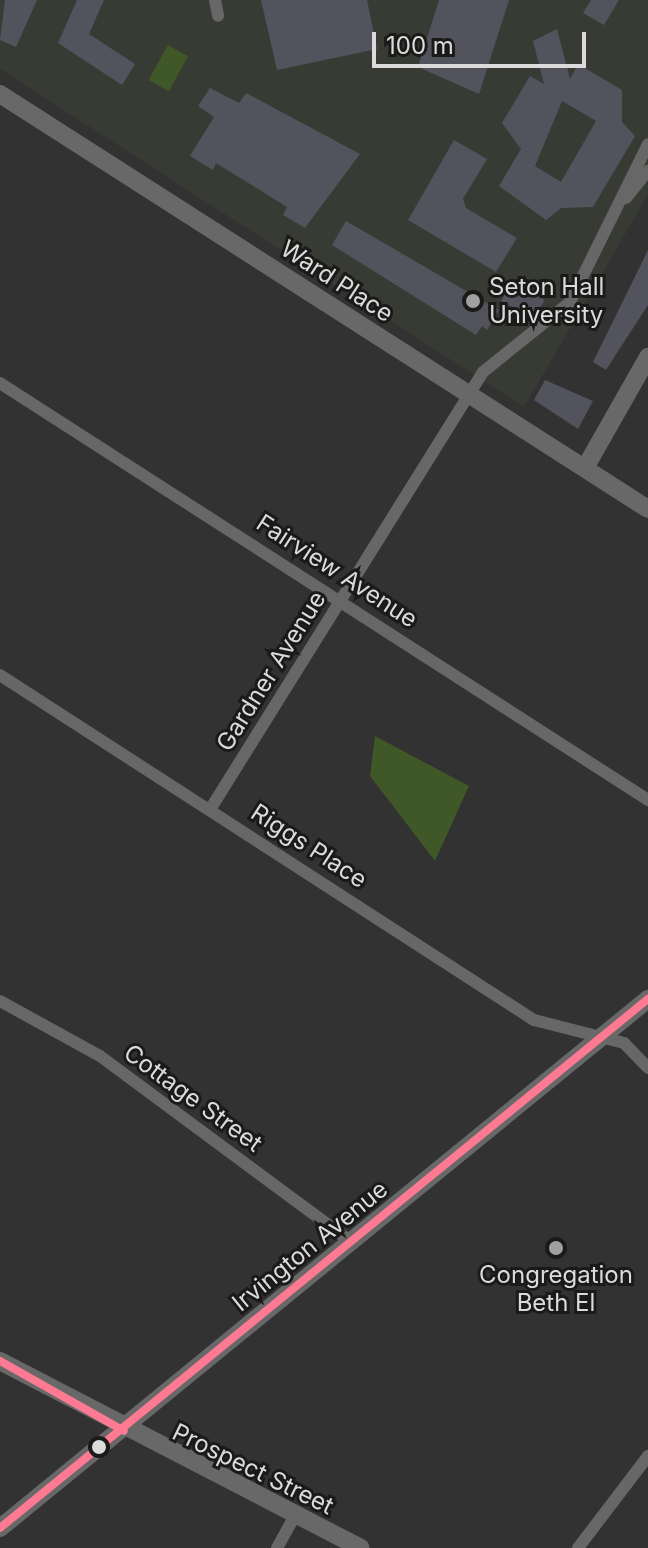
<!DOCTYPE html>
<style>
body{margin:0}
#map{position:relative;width:648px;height:1548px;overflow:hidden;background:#313231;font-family:Inter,sans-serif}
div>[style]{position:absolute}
.built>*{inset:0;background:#373b34}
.green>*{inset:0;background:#405727;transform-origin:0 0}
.building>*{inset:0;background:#53535d;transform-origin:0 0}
.street>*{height:12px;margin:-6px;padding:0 6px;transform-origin:6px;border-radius:6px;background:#666766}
.secondary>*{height:18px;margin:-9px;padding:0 9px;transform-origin:9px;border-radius:9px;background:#686868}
.bus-1>*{height:8px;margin:-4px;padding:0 4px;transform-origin:4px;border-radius:4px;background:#fe7a93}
.dots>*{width:22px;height:22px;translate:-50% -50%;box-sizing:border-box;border:4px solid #1a1a19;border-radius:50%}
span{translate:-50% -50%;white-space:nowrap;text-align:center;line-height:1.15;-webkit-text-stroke:6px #1a1a19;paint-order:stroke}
.street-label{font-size:24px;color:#dadbda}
.poi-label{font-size:24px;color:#dadbda}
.left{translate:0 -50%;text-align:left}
.scale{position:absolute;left:372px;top:32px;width:214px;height:36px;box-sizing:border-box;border:4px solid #dadbda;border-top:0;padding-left:10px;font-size:24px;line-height:28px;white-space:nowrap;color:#dadbda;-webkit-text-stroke:6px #1a1a19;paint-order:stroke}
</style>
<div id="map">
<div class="built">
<div style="clip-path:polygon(0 0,648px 0,648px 195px,524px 407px,0 69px)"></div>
</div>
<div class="green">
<div style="left:168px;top:45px;width:23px;height:40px;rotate:29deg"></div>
<div style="clip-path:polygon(375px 736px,469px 786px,435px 861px,370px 776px)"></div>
</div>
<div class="building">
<div style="clip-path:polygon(5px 0,37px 0,16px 47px,0 40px)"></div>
<div style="clip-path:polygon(77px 0,104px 0,89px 34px,135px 64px,122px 85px,58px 43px)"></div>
<div style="clip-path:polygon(261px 0,367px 0,377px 49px,277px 70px)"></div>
<div style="clip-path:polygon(439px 0,509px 0,479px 94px,418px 67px)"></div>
<div style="clip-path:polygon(591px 0,619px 0,604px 25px,583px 13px)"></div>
<div style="clip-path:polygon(evenodd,557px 29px,570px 79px,578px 64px,622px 90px,622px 122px,635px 136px,593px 207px,561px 208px,546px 220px,499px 186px,521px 149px,502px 123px,530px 76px,544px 84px,533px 41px,557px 29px,562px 101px,596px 121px,561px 182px,535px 166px,562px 101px)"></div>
<div style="clip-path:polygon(210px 88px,239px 103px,246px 93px,360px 154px,305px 228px,283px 215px,287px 207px,216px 163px,213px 170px,190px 156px,214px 117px,198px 106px)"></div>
<div style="clip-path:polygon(454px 140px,487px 159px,463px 199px,466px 208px,517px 238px,496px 272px,408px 220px)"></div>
<div style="clip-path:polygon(346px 221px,499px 310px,487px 330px,482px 326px,476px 335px,332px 245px)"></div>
<div style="clip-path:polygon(648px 250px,648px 305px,606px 370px,593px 362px)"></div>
<div style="left:513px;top:281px;width:37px;height:23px;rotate:31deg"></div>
<div style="clip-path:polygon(545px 380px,593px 401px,578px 429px,534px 400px)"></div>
</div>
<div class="street">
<div style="left:215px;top:0;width:16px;rotate:79deg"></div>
<div style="left:626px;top:198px;width:35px;rotate:-51deg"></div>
<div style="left:0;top:383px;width:771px;rotate:32.76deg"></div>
<div style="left:0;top:675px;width:636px;rotate:32.87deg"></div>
<div style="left:534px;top:1020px;width:93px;rotate:14.3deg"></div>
<div style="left:624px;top:1043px;width:35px;rotate:46deg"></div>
<div style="left:211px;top:808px;width:514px;rotate:-58.04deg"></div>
<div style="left:483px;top:372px;width:112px;rotate:-38.8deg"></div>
<div style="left:570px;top:302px;width:176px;rotate:-63.7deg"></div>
<div style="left:0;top:1001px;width:114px;rotate:28.8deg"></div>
<div style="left:100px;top:1056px;width:315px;rotate:36.5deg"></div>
<div style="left:277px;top:1548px;width:35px;rotate:-61deg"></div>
<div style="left:578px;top:1548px;width:116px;rotate:-52.7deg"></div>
</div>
<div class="secondary">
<div style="left:0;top:94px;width:769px;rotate:32.64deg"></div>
<div style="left:585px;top:468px;width:128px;rotate:-60.4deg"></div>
<div style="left:0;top:1361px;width:406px;rotate:27.4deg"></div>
<div style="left:0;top:1528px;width:837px;rotate:-39.23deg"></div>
</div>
<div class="bus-1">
<div style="left:0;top:1361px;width:142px;rotate:29.4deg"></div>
<div style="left:0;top:1528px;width:837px;rotate:-39.23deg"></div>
</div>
<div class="dots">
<div style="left:473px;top:301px;background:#9fa09f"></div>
<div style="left:556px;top:1248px;background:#9fa09f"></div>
<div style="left:99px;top:1447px;background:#dadbda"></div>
</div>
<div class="street-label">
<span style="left:337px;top:281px;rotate:33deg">Ward Place</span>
<span style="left:337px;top:571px;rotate:33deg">Fairview Avenue</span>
<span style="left:271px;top:671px;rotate:-58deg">Gardner Avenue</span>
<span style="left:309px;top:846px;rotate:33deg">Riggs Place</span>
<span style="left:193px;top:1098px;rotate:36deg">Cottage Street</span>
<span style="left:310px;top:1246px;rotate:-39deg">Irvington Avenue</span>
<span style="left:253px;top:1469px;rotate:26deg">Prospect Street</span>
</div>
<div class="poi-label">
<span class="left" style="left:489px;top:301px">Seton Hall<br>University</span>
<span style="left:556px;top:1289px">Congregation<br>Beth El</span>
</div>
<div class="scale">100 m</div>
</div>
